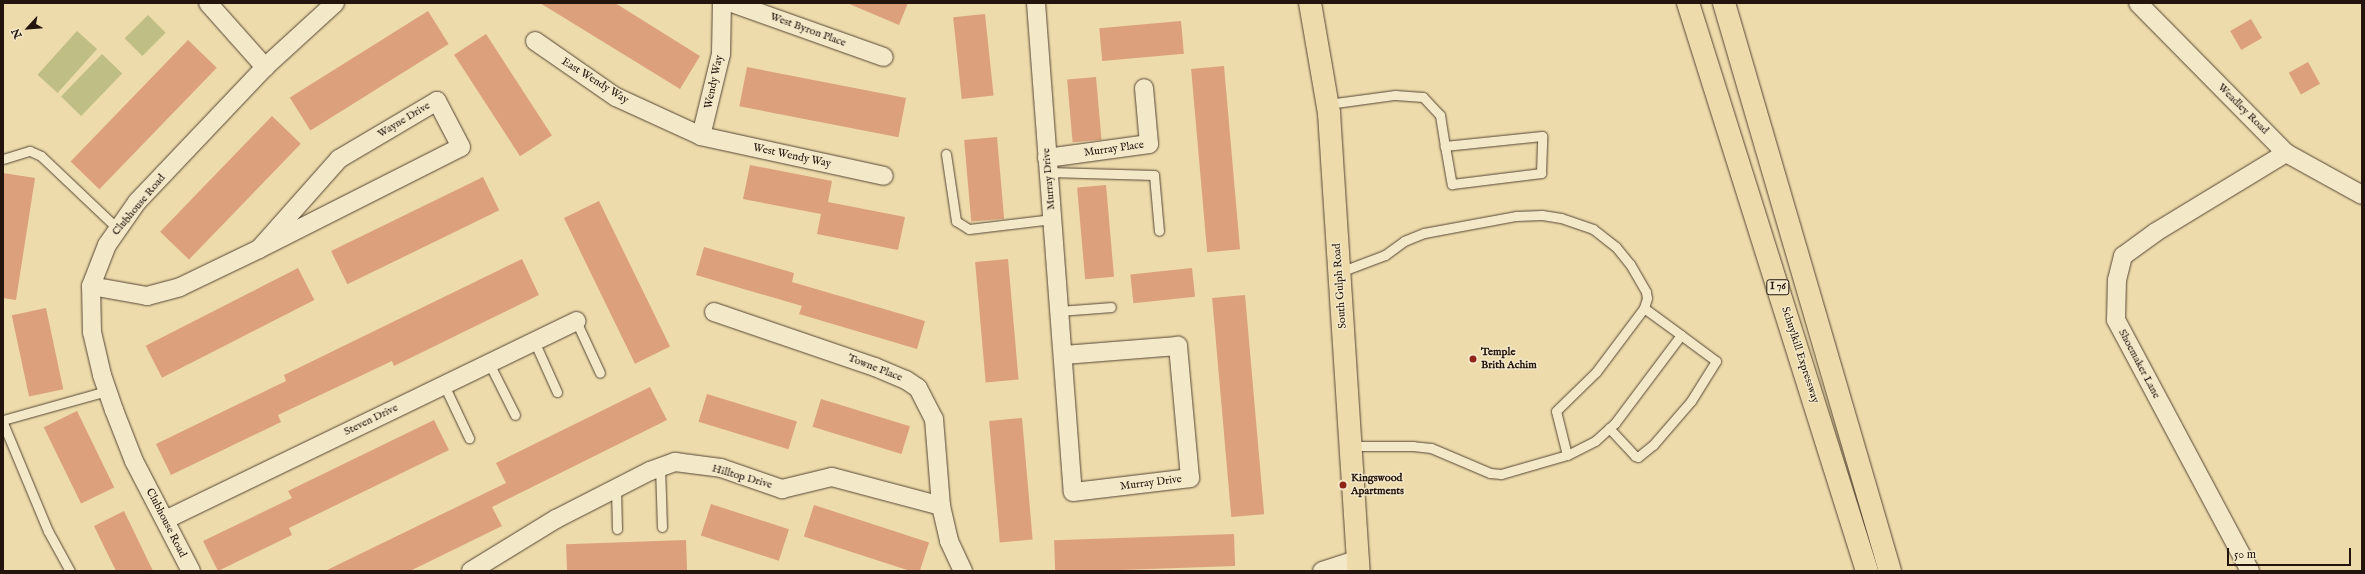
<!DOCTYPE html>
<style>
body{margin:0}
#map{position:relative;width:2365px;height:574px;overflow:hidden;background:#eddbab;font-family:"IM FELL English",serif}
div>[style]{position:absolute}
.green>*{inset:0;background:#bfbe84;transform-origin:0 0}
.building>*{inset:0;background:#dca07d;transform-origin:0 0}
.roads{filter:drop-shadow(0 0 1px #564635) drop-shadow(0 0 1px #564635)}
.service>*{height:9px;margin:-4.5px;padding:0 4.5px;transform-origin:4.5px;border-radius:4.5px;background:#f3e8c8}
.minor>*{height:18px;margin:-9px;padding:0 9px;transform-origin:9px;border-radius:9px;background:#f3e8c8}
.primary>*{height:22px;margin:-11px;padding:0 11px;transform-origin:11px;border-radius:11px;background:#eddbab}
.motorway>*{height:22px;margin:-11px;padding:0 11px;transform-origin:11px;border-radius:11px;background:#eddbab}
.dots>*{width:11px;height:11px;translate:-50% -50%;box-sizing:border-box;border:2px solid #f3e8c8;border-radius:50%}
span{translate:-50% -50%;white-space:nowrap;text-align:center;line-height:1.15;-webkit-text-stroke:3px #f3e8c8;paint-order:stroke}
.shield-label span{padding:1px 3px;background:#f3e8c8;border:1px solid;border-radius:3px;-webkit-text-stroke-width:0}
.shield-label{font-size:10px;color:#23140e;font-weight:700}
.street-label{font-size:11px;color:#23140e}
.poi-label{font-size:11px;color:#23140e;font-weight:700}
.left{translate:0 -50%;text-align:left}
.frame{position:absolute;inset:0;border:4px solid #23140e;pointer-events:none}
.north{position:absolute;left:8px;top:8px;width:40px;height:40px;-webkit-text-stroke:3px #f3e8c8;paint-order:stroke;rotate:244deg;font-size:11px;font-weight:700;line-height:16px;text-align:center;color:#23140e}
.north::after{content:'';display:block;margin:auto;width:14px;height:18px;background:#23140e;clip-path:polygon(50% 0,100% 100%,50% 72%,0 100%)}
.scale{position:absolute;left:2227px;top:548px;width:124px;height:18px;box-sizing:border-box;border:2px solid #23140e;border-top:0;padding-left:5px;font-size:12px;line-height:14px;white-space:nowrap;color:#23140e;-webkit-text-stroke:3px #f3e8c8;paint-order:stroke}
</style>
<div id="map">
<div class="green">
<div style="left:148px;top:15px;width:25px;height:33px;rotate:45deg"></div>
<div style="left:77px;top:31px;width:27px;height:59px;rotate:42deg"></div>
<div style="left:102px;top:54px;width:28px;height:59px;rotate:44deg"></div>
</div>
<div class="building">
<div style="clip-path:polygon(540px 3px,615px 3px,700px 56px,680px 89px)"></div>
<div style="clip-path:polygon(847px 3px,908px 3px,899px 25px)"></div>
<div style="left:428px;top:11px;width:39px;height:163px;rotate:58deg"></div>
<div style="left:985px;top:14px;width:82px;height:32px;rotate:84deg"></div>
<div style="left:2251px;top:19px;width:22px;height:24px;rotate:60deg"></div>
<div style="left:1181px;top:21px;width:33px;height:82px;rotate:85deg"></div>
<div style="left:486px;top:34px;width:121px;height:38px;rotate:57deg"></div>
<div style="left:188px;top:40px;width:40px;height:169px;rotate:44deg"></div>
<div style="left:2308px;top:62px;width:25px;height:22px;rotate:61deg"></div>
<div style="left:1224px;top:66px;width:184px;height:33px;rotate:85deg"></div>
<div style="left:747px;top:67px;width:162px;height:40px;rotate:11deg"></div>
<div style="left:1096px;top:77px;width:63px;height:29px;rotate:85deg"></div>
<div style="left:272px;top:116px;width:40px;height:161px;rotate:44deg"></div>
<div style="left:997px;top:137px;width:82px;height:33px;rotate:85deg"></div>
<div style="clip-path:polygon(750px 165px,832px 181px,828px 202px,905px 217px,898px 250px,817px 234px,821px 214px,743px 199px)"></div>
<div style="clip-path:polygon(3px 173px,35px 178px,16px 300px,3px 298px)"></div>
<div style="left:483px;top:177px;width:37px;height:169px;rotate:64deg"></div>
<div style="left:1106px;top:185px;width:92px;height:29px;rotate:85deg"></div>
<div style="left:599px;top:201px;width:162px;height:39px;rotate:64deg"></div>
<div style="clip-path:polygon(704px 247px,794px 273px,792px 282px,925px 321px,917px 349px,799px 314px,802px 306px,696px 275px)"></div>
<div style="clip-path:polygon(522px 259px,539px 295px,394px 366px,392px 361px,278px 415px,281px 422px,171px 475px,156px 444px,286px 381px,284px 375px)"></div>
<div style="left:1008px;top:259px;width:121px;height:33px;rotate:85deg"></div>
<div style="left:298px;top:268px;width:36px;height:171px;rotate:63deg"></div>
<div style="left:1192px;top:268px;width:29px;height:62px;rotate:84deg"></div>
<div style="left:1245px;top:295px;width:220px;height:33px;rotate:85deg"></div>
<div style="left:46px;top:308px;width:83px;height:35px;rotate:78deg"></div>
<div style="clip-path:polygon(650px 387px,667px 420px,492px 507px,502px 526px,410px 571px,325px 571px,506px 483px,496px 463px)"></div>
<div style="left:707px;top:394px;width:94px;height:29px;rotate:17deg"></div>
<div style="left:821px;top:399px;width:93px;height:29px;rotate:17deg"></div>
<div style="left:77px;top:411px;width:85px;height:37px;rotate:64deg"></div>
<div style="left:1022px;top:418px;width:122px;height:33px;rotate:85deg"></div>
<div style="clip-path:polygon(434px 420px,449px 450px,289px 528px,292px 535px,218px 571px,203px 541px,292px 498px,288px 491px)"></div>
<div style="left:711px;top:504px;width:82px;height:33px;rotate:18deg"></div>
<div style="left:814px;top:505px;width:121px;height:33px;rotate:18deg"></div>
<div style="clip-path:polygon(124px 511px,153px 571px,116px 571px,94px 526px)"></div>
<div style="left:1234px;top:534px;width:32px;height:180px;rotate:88deg"></div>
<div style="left:686px;top:540px;width:31px;height:120px;rotate:88deg"></div>
</div>
<div class="roads">
<div class="service">
<div style="left:1328px;top:104px;width:68px;rotate:-7.7deg"></div>
<div style="left:1395px;top:95px;width:28px;rotate:4deg"></div>
<div style="left:1423px;top:97px;width:25px;rotate:47deg"></div>
<div style="left:1440px;top:115px;width:31px;rotate:81deg"></div>
<div style="left:1445px;top:146px;width:39px;rotate:80deg"></div>
<div style="left:1452px;top:184px;width:90px;rotate:-7deg"></div>
<div style="left:1541px;top:173px;width:37px;rotate:-88deg"></div>
<div style="left:1542px;top:136px;width:98px;rotate:174.1deg"></div>
<div style="left:946px;top:154px;width:68px;rotate:81.5deg"></div>
<div style="left:956px;top:221px;width:15px;rotate:32deg"></div>
<div style="left:969px;top:229px;width:84px;rotate:-6.9deg"></div>
<div style="left:3px;top:159px;width:28px;rotate:-17deg"></div>
<div style="left:30px;top:151px;width:12px;rotate:24deg"></div>
<div style="left:41px;top:156px;width:105px;rotate:43.5deg"></div>
<div style="left:1049px;top:172px;width:105px;rotate:1.6deg"></div>
<div style="left:1154px;top:175px;width:56px;rotate:84.9deg"></div>
<div style="left:1340px;top:272px;width:48px;rotate:-20.7deg"></div>
<div style="left:1385px;top:255px;width:24px;rotate:-36deg"></div>
<div style="left:1404px;top:241px;width:22px;rotate:-22deg"></div>
<div style="left:1424px;top:233px;width:94px;rotate:-10.5deg"></div>
<div style="left:1516px;top:216px;width:26px;rotate:-2deg"></div>
<div style="left:1542px;top:215px;width:19px;rotate:9deg"></div>
<div style="left:1561px;top:218px;width:34px;rotate:19deg"></div>
<div style="left:1593px;top:229px;width:29px;rotate:38deg"></div>
<div style="left:1616px;top:247px;width:22px;rotate:51deg"></div>
<div style="left:1630px;top:264px;width:32px;rotate:60deg"></div>
<div style="left:1646px;top:292px;width:6px;rotate:81deg"></div>
<div style="left:1647px;top:298px;width:10px;rotate:107deg"></div>
<div style="left:1644px;top:308px;width:46px;rotate:36.1deg"></div>
<div style="left:1681px;top:335px;width:110px;rotate:126.9deg"></div>
<div style="left:1615px;top:423px;width:27px;rotate:138deg"></div>
<div style="left:1595px;top:441px;width:31px;rotate:153deg"></div>
<div style="left:1567px;top:455px;width:69px;rotate:163.9deg"></div>
<div style="left:1501px;top:474px;width:11px;rotate:-175deg"></div>
<div style="left:1490px;top:473px;width:64px;rotate:-157deg"></div>
<div style="left:1431px;top:448px;width:18px;rotate:-174deg"></div>
<div style="left:1413px;top:446px;width:62px;rotate:180deg"></div>
<div style="left:1060px;top:311px;width:51px;rotate:-4.5deg"></div>
<div style="left:576px;top:321px;width:57px;rotate:65.2deg"></div>
<div style="left:534px;top:341px;width:56px;rotate:65.7deg"></div>
<div style="left:489px;top:363px;width:58px;rotate:63.4deg"></div>
<div style="left:444px;top:385px;width:59px;rotate:64.7deg"></div>
<div style="left:3px;top:420px;width:108px;rotate:-15.6deg"></div>
<div style="left:3px;top:423px;width:117px;rotate:67.4deg"></div>
<div style="left:48px;top:531px;width:46px;rotate:61.2deg"></div>
<div style="left:1609px;top:428px;width:38px;rotate:47deg"></div>
<div style="left:1635px;top:456px;width:3px;rotate:18deg"></div>
<div style="left:1638px;top:457px;width:19px;rotate:-39deg"></div>
<div style="left:1653px;top:445px;width:58px;rotate:-49.2deg"></div>
<div style="left:1691px;top:401px;width:47px;rotate:-58deg"></div>
<div style="left:1716px;top:361px;width:44px;rotate:-143.4deg"></div>
<div style="left:1567px;top:455px;width:45px;rotate:-104deg"></div>
<div style="left:1556px;top:411px;width:56px;rotate:-44.3deg"></div>
<div style="left:1596px;top:372px;width:80px;rotate:-53.1deg"></div>
<div style="left:660px;top:467px;width:60px;rotate:88.1deg"></div>
<div style="left:616px;top:488px;width:41px;rotate:88.6deg"></div>
</div>
<div class="minor">
<div style="left:208px;top:3px;width:86px;rotate:48.3deg"></div>
<div style="left:732px;top:3px;width:161px;rotate:19.6deg"></div>
<div style="left:1036px;top:3px;width:490px;rotate:85.7deg"></div>
<div style="left:1073px;top:492px;width:118px;rotate:-6.8deg"></div>
<div style="left:1190px;top:478px;width:133px;rotate:-95.2deg"></div>
<div style="left:1178px;top:346px;width:115px;rotate:175.5deg"></div>
<div style="left:2138px;top:3px;width:211px;rotate:45.4deg"></div>
<div style="left:2286px;top:153px;width:87px;rotate:28.9deg"></div>
<div style="left:535px;top:41px;width:98px;rotate:34.7deg"></div>
<div style="left:616px;top:97px;width:94px;rotate:24.6deg"></div>
<div style="left:701px;top:136px;width:187px;rotate:12.3deg"></div>
<div style="left:701px;top:136px;width:84px;rotate:-76.3deg"></div>
<div style="left:721px;top:54px;width:51px;rotate:-88.9deg"></div>
<div style="left:1047px;top:158px;width:103px;rotate:-7.8deg"></div>
<div style="left:1149px;top:144px;width:56px;rotate:-95.1deg"></div>
<div style="left:91px;top:286px;width:57px;rotate:10.1deg"></div>
<div style="left:147px;top:296px;width:34px;rotate:-15deg"></div>
<div style="left:180px;top:287px;width:88px;rotate:-25.7deg"></div>
<div style="left:259px;top:249px;width:226px;rotate:-26.8deg"></div>
<div style="left:461px;top:147px;width:52px;rotate:-117.6deg"></div>
<div style="left:437px;top:101px;width:114px;rotate:149.4deg"></div>
<div style="left:339px;top:159px;width:120px;rotate:131.6deg"></div>
<div style="left:714px;top:312px;width:170px;rotate:18.9deg"></div>
<div style="left:875px;top:367px;width:34px;rotate:23deg"></div>
<div style="left:906px;top:380px;width:14px;rotate:34deg"></div>
<div style="left:918px;top:388px;width:35px;rotate:63deg"></div>
<div style="left:934px;top:419px;width:87px;rotate:85.4deg"></div>
<div style="left:165px;top:520px;width:457px;rotate:-25.8deg"></div>
<div style="left:191px;top:571px;width:124px;rotate:-117.4deg"></div>
<div style="left:134px;top:461px;width:55px;rotate:-111.4deg"></div>
<div style="left:114px;top:410px;width:37px;rotate:-109deg"></div>
<div style="left:102px;top:375px;width:44px;rotate:-103.1deg"></div>
<div style="left:92px;top:332px;width:46px;rotate:-91.2deg"></div>
<div style="left:91px;top:286px;width:44px;rotate:-68.7deg"></div>
<div style="left:107px;top:245px;width:52px;rotate:-55.1deg"></div>
<div style="left:137px;top:202px;width:186px;rotate:-46.5deg"></div>
<div style="left:265px;top:67px;width:95px;rotate:-42.4deg"></div>
<div style="left:471px;top:571px;width:100px;rotate:-31.5deg"></div>
<div style="left:556px;top:519px;width:106px;rotate:-27.1deg"></div>
<div style="left:650px;top:471px;width:27px;rotate:-20deg"></div>
<div style="left:675px;top:462px;width:46px;rotate:7.4deg"></div>
<div style="left:721px;top:468px;width:65px;rotate:19deg"></div>
<div style="left:782px;top:489px;width:51px;rotate:-13.5deg"></div>
<div style="left:832px;top:477px;width:113px;rotate:14.9deg"></div>
<div style="left:941px;top:506px;width:36px;rotate:77deg"></div>
<div style="left:949px;top:541px;width:33px;rotate:65deg"></div>
<div style="left:1322px;top:571px;width:38px;rotate:-18deg"></div>
<div style="left:2250px;top:571px;width:285px;rotate:-118.1deg"></div>
<div style="left:2116px;top:320px;width:40px;rotate:-88.6deg"></div>
<div style="left:2117px;top:280px;width:25px;rotate:-76deg"></div>
<div style="left:2123px;top:256px;width:41px;rotate:-36deg"></div>
<div style="left:2156px;top:232px;width:152px;rotate:-31.3deg"></div>
</div>
<div class="primary">
<div style="left:1310px;top:3px;width:112px;rotate:80.2deg"></div>
<div style="left:1329px;top:113px;width:459px;rotate:86.3deg"></div>
</div>
<div class="motorway">
<div style="left:1688px;top:3px;width:596px;rotate:72.51deg"></div>
<div style="left:1724px;top:3px;width:592px;rotate:73.71deg"></div>
</div>
</div>
<div class="dots">
<div style="left:1473px;top:359px;background:#8f2418"></div>
<div style="left:1343px;top:485px;background:#8f2418"></div>
</div>
<div class="shield-label">
<span style="left:1778px;top:287px">I 76</span>
</div>
<div class="street-label">
<span style="left:808px;top:30px;rotate:20deg">West Byron Place</span>
<span style="left:595px;top:81px;rotate:32deg">East Wendy Way</span>
<span style="left:714px;top:82px;rotate:-78deg">Wendy Way</span>
<span style="left:2243px;top:109px;rotate:45deg">Weadley Road</span>
<span style="left:404px;top:120px;rotate:-31deg">Wayne Drive</span>
<span style="left:1114px;top:149px;rotate:-8deg">Murray Place</span>
<span style="left:792px;top:156px;rotate:12deg">West Wendy Way</span>
<span style="left:1049px;top:179px;rotate:-95deg">Murray Drive</span>
<span style="left:139px;top:205px;rotate:-50deg">Clubhouse Road</span>
<span style="left:1340px;top:286px;rotate:-94deg">South Gulph Road</span>
<span style="left:1800px;top:355px;rotate:72deg">Schuylkill Expressway</span>
<span style="left:2139px;top:364px;rotate:62deg">Shoemaker Lane</span>
<span style="left:875px;top:368px;rotate:21deg">Towne Place</span>
<span style="left:371px;top:420px;rotate:-26deg">Steven Drive</span>
<span style="left:742px;top:477px;rotate:16deg">Hilltop Drive</span>
<span style="left:1151px;top:483px;rotate:-7deg">Murray Drive</span>
<span style="left:166px;top:523px;rotate:63deg">Clubhouse Road</span>
</div>
<div class="poi-label">
<span class="left" style="left:1481px;top:359px">Temple<br>Brith Achim</span>
<span class="left" style="left:1351px;top:485px">Kingswood<br>Apartments</span>
</div>
<div class="frame"></div>
<div class="north">N</div>
<div class="scale">50 m</div>
</div>
